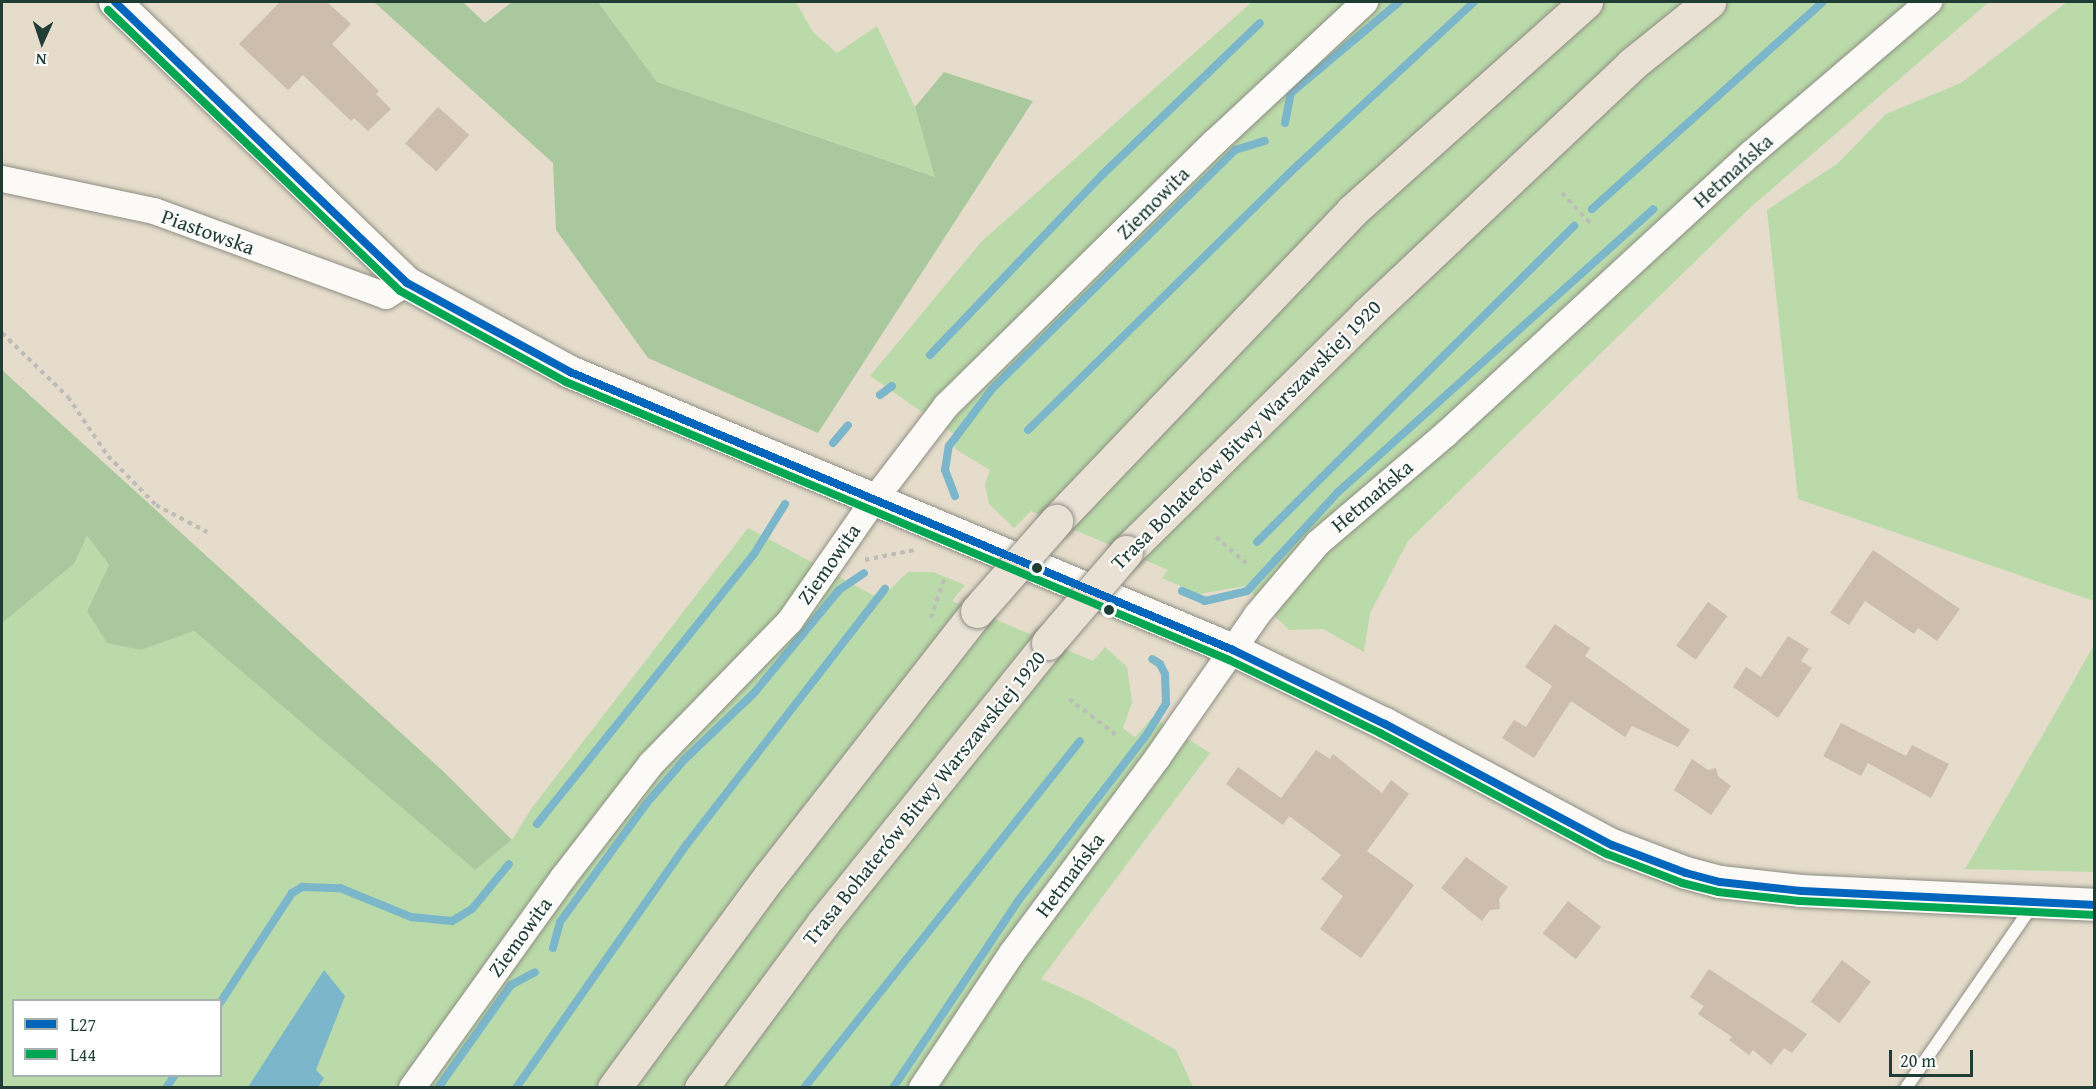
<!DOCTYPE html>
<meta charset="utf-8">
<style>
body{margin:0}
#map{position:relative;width:2096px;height:1089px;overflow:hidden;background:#e5dccb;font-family:"Gentium Book Plus",serif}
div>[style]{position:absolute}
.green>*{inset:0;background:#bbdaa9}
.forest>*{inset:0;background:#aac89e}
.water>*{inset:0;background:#7bb6ca}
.stream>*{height:8px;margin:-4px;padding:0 4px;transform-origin:4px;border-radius:4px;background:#7bb6ca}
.building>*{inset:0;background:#cdbdac;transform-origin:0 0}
.path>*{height:4px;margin-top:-2px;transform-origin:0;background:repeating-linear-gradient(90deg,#bcbdb9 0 4.5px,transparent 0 9px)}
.roads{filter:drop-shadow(0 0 2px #8d8e84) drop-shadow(0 0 2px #8d8e84)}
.service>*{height:12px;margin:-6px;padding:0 6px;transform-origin:6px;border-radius:6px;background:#fbfaf7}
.minor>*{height:26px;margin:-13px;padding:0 13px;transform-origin:13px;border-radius:13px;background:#fbfaf7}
.tertiary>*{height:32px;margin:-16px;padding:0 16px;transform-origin:16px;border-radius:16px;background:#fbfaf7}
.motorway>*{height:33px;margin:-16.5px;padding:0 16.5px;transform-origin:16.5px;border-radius:16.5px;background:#eae1d5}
.bridges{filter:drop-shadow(0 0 2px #8d8e84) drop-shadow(0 0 2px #8d8e84)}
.motorway-bridge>*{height:33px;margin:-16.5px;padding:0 16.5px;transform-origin:16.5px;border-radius:16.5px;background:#eae1d5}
.bus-1>*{height:8px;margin:-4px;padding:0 4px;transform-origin:4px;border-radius:4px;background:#0065bd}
.bus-2>*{height:8px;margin:-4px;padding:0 4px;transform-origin:4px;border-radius:4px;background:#00a651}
.dots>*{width:16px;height:16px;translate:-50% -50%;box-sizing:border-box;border:3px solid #fff;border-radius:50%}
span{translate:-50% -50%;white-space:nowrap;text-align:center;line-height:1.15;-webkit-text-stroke:4.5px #fff;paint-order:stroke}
.street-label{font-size:21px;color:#1f3d34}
.frame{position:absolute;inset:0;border:3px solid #1f3d34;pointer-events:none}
.legend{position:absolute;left:12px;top:999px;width:210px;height:78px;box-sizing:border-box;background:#fff;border:2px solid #a5b1ae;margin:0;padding:8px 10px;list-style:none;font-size:18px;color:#1f3d34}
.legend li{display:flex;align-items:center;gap:12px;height:30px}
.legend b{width:30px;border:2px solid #a5b1ae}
.north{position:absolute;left:12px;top:12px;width:60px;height:60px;-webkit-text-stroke:4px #fff;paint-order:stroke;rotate:183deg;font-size:16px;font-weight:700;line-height:24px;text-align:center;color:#1f3d34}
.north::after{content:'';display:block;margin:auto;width:21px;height:27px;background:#1f3d34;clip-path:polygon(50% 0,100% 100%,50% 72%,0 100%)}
.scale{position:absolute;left:1889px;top:1050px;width:84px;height:27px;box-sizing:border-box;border:3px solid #1f3d34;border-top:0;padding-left:8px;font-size:18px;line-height:21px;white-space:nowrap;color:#1f3d34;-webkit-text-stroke:4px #fff;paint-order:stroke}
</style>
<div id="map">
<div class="green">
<div style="clip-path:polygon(598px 2px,796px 2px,813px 32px,837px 53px,877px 26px,915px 107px,936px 177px,657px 82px)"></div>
<div style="clip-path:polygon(1252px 2px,1989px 2px,1752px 206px,1408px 541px,1370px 613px,1364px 652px,1323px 629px,1289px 630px,1245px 586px,1199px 594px,1162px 578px,1168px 570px,1031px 511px,1014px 528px,989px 504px,985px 484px,990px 470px,955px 449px,954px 434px,870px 376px,982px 241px)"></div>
<div style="clip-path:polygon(2067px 2px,2094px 2px,2094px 601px,1798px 499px,1767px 210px,1837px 164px,1886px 114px,1961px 83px)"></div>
<div style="clip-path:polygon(evenodd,748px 528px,880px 599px,908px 572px,933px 572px,965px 585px,952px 601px,1093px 661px,1105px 647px,1127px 667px,1132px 702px,1123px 728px,1135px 737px,1153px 717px,1210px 753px,1041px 979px,1088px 1000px,1176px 1050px,1193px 1087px,2px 1088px,2px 623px,74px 564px,87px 536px,109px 565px,87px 611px,141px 650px,194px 631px,475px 870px,512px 840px,531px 809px,748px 528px,14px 1000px,220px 1000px,220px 1076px,14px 1076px,14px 1000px)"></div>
<div style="clip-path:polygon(2094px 645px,2094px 872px,1965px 869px,2049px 724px)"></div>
</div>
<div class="forest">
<div style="clip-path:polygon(374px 2px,463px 2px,485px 23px,512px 2px,598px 2px,657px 82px,935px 177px,915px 107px,944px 72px,1033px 101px,818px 433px,648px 358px,556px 230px,553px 163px)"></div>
<div style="clip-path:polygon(2px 370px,444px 772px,512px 840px,475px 870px,194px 631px,141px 650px,107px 643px,87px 611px,109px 565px,87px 536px,74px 564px,2px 623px)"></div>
</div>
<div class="water">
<div style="clip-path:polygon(324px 970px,345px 996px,316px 1070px,324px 1078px,318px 1087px,248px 1087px)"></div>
</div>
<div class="stream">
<div style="left:1285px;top:123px;width:31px;rotate:-79deg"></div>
<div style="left:1291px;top:93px;width:141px;rotate:-40.1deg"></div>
<div style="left:1592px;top:209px;width:310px;rotate:-41.9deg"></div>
<div style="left:930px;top:355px;width:249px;rotate:-46.3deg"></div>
<div style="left:1102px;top:175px;width:219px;rotate:-43.9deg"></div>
<div style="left:880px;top:395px;width:15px;rotate:-37deg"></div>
<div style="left:1028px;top:430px;width:378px;rotate:-44.5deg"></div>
<div style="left:1298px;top:165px;width:240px;rotate:-42.8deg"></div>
<div style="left:833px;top:443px;width:23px;rotate:-50deg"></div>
<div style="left:955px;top:496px;width:28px;rotate:-111deg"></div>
<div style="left:945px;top:470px;width:24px;rotate:-81deg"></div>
<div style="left:949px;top:446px;width:71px;rotate:-53deg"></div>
<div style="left:992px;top:389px;width:341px;rotate:-44.5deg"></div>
<div style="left:1235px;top:150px;width:31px;rotate:-17deg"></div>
<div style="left:1257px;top:542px;width:448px;rotate:-44.9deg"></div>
<div style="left:1182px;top:591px;width:25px;rotate:23deg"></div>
<div style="left:1205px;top:601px;width:43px;rotate:-13.4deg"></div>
<div style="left:1247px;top:591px;width:133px;rotate:-47.4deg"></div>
<div style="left:1337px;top:493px;width:425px;rotate:-41.9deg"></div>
<div style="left:537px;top:824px;width:346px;rotate:-51.2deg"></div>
<div style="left:754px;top:554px;width:59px;rotate:-58.2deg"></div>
<div style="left:553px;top:948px;width:27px;rotate:-75deg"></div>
<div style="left:560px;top:922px;width:146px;rotate:-53.9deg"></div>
<div style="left:646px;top:804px;width:60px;rotate:-49.1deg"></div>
<div style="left:685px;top:759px;width:97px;rotate:-43.7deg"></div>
<div style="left:755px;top:692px;width:132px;rotate:-50.5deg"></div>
<div style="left:839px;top:590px;width:30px;rotate:-34deg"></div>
<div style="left:220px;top:1003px;width:131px;rotate:-56.8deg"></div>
<div style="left:292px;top:893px;width:12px;rotate:-31deg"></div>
<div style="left:302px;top:887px;width:38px;rotate:2deg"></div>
<div style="left:340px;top:888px;width:77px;rotate:22.2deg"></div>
<div style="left:411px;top:917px;width:41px;rotate:5.6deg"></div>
<div style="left:452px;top:921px;width:23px;rotate:-31deg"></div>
<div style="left:472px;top:909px;width:58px;rotate:-50.6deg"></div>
<div style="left:166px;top:1088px;width:14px;rotate:-56deg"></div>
<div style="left:438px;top:1088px;width:126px;rotate:-54.7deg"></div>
<div style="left:511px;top:985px;width:27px;rotate:-28deg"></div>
<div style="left:516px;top:1088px;width:298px;rotate:-55deg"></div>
<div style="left:687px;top:844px;width:323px;rotate:-52.2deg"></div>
<div style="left:804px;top:1088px;width:443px;rotate:-51.5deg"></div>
<div style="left:893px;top:1088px;width:225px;rotate:-56.2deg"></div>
<div style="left:1018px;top:901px;width:211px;rotate:-52.3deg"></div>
<div style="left:1147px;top:734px;width:36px;rotate:-58deg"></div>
<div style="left:1166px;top:703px;width:29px;rotate:-92deg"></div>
<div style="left:1165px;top:674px;width:11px;rotate:-117deg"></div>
<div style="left:1160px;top:664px;width:9px;rotate:-148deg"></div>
</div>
<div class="building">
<div style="clip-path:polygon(280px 2px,327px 2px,351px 24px,332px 44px,379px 91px,376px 94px,391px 109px,368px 131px,354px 118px,351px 121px,303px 75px,288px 90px,239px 44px)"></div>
<div style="left:438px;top:107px;width:42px;height:49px;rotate:42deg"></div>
<div style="clip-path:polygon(1873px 550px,1960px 609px,1937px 641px,1918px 628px,1914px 634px,1865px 601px,1849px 625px,1830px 613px)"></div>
<div style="left:1708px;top:602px;width:24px;height:54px;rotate:36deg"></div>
<div style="clip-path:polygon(1555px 624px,1590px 648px,1585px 656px,1690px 730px,1678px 747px,1632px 726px,1625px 737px,1571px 701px,1534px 758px,1502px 738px,1514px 720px,1526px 727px,1552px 686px,1525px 667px)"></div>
<div style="clip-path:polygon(1788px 636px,1809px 649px,1801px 661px,1812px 668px,1778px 718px,1733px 687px,1746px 667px,1761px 677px)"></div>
<div style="clip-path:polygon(1841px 723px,1906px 756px,1912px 745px,1949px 764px,1931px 798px,1868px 763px,1861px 776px,1823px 756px)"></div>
<div style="clip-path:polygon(1316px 750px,1330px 759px,1333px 754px,1382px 793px,1391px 780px,1409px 794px,1367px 851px,1414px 885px,1361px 958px,1320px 929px,1343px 896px,1321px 879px,1341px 855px,1289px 816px,1283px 825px,1226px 784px,1238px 767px,1281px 798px)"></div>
<div style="clip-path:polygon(1692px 759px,1708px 770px,1716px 768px,1718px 776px,1731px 786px,1711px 815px,1674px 790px)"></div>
<div style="clip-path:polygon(1466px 857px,1508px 887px,1499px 899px,1500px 909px,1490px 910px,1482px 921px,1441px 888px)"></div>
<div style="left:1568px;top:901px;width:42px;height:41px;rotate:38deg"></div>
<div style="left:1842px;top:960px;width:36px;height:52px;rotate:37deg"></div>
<div style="clip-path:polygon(1709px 969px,1807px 1034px,1792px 1053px,1784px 1048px,1771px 1065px,1753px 1050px,1749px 1055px,1729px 1040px,1732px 1037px,1698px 1014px,1704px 1006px,1690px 997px)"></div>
</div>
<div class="path">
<div style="left:1562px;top:193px;width:42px;rotate:46.9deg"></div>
<div style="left:2px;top:333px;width:92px;rotate:44.1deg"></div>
<div style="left:68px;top:397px;width:71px;rotate:55.9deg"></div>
<div style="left:108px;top:456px;width:69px;rotate:45.6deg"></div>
<div style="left:156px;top:505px;width:58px;rotate:27.9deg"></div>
<div style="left:1216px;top:537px;width:40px;rotate:41deg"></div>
<div style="left:865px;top:560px;width:50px;rotate:-11.5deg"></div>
<div style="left:931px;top:618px;width:44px;rotate:-71.6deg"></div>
<div style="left:1069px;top:699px;width:63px;rotate:37.2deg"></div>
</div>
<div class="roads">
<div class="service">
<div style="left:1906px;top:1088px;width:221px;rotate:-55.3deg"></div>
</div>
<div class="minor">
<div style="left:2px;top:179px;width:155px;rotate:11.9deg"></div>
<div style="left:154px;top:211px;width:247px;rotate:20.1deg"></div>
<div style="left:386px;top:296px;width:25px;rotate:-32deg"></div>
<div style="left:412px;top:1088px;width:259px;rotate:-54.3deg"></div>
<div style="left:563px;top:878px;width:144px;rotate:-52.3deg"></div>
<div style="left:651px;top:764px;width:199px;rotate:-45.8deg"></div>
<div style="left:790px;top:621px;width:147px;rotate:-55.2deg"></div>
<div style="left:874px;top:500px;width:118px;rotate:-52.5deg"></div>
<div style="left:946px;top:406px;width:377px;rotate:-44.5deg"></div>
<div style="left:1215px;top:142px;width:205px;rotate:-43deg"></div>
<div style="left:922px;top:1088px;width:162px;rotate:-56.3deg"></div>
<div style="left:1012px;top:953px;width:244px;rotate:-53.3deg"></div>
<div style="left:1158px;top:757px;width:173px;rotate:-55.1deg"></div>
<div style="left:1257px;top:615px;width:94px;rotate:-49.7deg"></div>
<div style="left:1318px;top:543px;width:168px;rotate:-40.4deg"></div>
<div style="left:1446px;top:434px;width:415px;rotate:-42.6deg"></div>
<div style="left:1752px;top:153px;width:233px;rotate:-40.5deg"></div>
</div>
<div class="tertiary">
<div style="left:115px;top:2px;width:405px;rotate:43.9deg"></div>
<div style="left:407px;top:283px;width:186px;rotate:28.6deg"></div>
<div style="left:570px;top:372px;width:719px;rotate:22.75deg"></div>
<div style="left:1233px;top:650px;width:169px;rotate:26deg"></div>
<div style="left:1385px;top:724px;width:257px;rotate:28.1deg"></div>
<div style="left:1612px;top:845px;width:79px;rotate:20.7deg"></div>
<div style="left:1686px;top:873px;width:35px;rotate:15deg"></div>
<div style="left:1720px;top:882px;width:81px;rotate:6.3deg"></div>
<div style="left:1801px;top:891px;width:293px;rotate:2.7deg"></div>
</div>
<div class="motorway">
<div style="left:1056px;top:521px;width:429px;rotate:-46.3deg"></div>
<div style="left:1352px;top:211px;width:314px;rotate:-41.8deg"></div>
<div style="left:1126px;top:552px;width:337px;rotate:-44.6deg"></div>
<div style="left:1366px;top:315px;width:366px;rotate:-43.3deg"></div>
<div style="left:1632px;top:64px;width:99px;rotate:-38.8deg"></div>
<div style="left:614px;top:1088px;width:263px;rotate:-53.7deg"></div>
<div style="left:770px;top:876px;width:336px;rotate:-52deg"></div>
<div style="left:701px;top:1088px;width:205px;rotate:-53.5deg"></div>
<div style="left:823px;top:923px;width:359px;rotate:-51.2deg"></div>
</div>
</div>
<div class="bridges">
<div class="motorway-bridge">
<div style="left:977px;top:611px;width:120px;rotate:-48.7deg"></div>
<div style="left:1048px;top:643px;width:120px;rotate:-49.4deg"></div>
</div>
</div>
<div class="bus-1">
<div style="left:115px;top:2px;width:405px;rotate:43.9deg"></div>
<div style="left:407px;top:283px;width:186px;rotate:28.6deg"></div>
<div style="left:570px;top:372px;width:719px;rotate:22.75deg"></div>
<div style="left:1233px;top:650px;width:169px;rotate:26deg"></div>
<div style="left:1385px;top:724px;width:257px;rotate:28.1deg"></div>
<div style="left:1612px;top:845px;width:79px;rotate:20.7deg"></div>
<div style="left:1686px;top:873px;width:35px;rotate:15deg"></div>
<div style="left:1720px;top:882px;width:81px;rotate:6.3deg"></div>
<div style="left:1801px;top:891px;width:293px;rotate:2.7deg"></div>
</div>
<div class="bus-2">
<div style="left:108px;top:10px;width:405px;rotate:43.9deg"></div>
<div style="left:400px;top:291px;width:189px;rotate:28.7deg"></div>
<div style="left:566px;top:382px;width:719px;rotate:22.75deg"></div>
<div style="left:1229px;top:660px;width:168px;rotate:25.8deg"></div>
<div style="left:1380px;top:733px;width:257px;rotate:28.1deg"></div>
<div style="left:1607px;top:854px;width:80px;rotate:21.1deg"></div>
<div style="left:1682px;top:883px;width:37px;rotate:14deg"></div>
<div style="left:1718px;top:892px;width:82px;rotate:6.3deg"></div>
<div style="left:1800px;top:901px;width:293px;rotate:2.7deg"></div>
</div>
<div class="dots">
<div style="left:1037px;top:568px;background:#1f3d34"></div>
<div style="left:1109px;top:610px;background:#1f3d34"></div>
</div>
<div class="street-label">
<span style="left:1733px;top:171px;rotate:-42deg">Hetmańska</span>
<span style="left:1153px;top:203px;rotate:-45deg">Ziemowita</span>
<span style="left:208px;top:232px;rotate:20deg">Piastowska</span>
<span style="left:1246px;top:435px;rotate:-45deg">Trasa Bohaterów Bitwy Warszawskiej 1920</span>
<span style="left:1372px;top:496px;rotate:-40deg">Hetmańska</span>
<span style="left:829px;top:564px;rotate:-55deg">Ziemowita</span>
<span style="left:924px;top:798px;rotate:-51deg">Trasa Bohaterów Bitwy Warszawskiej 1920</span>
<span style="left:1070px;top:875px;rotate:-53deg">Hetmańska</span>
<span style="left:520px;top:937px;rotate:-54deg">Ziemowita</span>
</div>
<div class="frame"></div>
<ul class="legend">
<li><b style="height:8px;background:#0065bd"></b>L27</li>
<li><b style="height:8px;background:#00a651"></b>L44</li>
</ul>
<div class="north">N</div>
<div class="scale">20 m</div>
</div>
